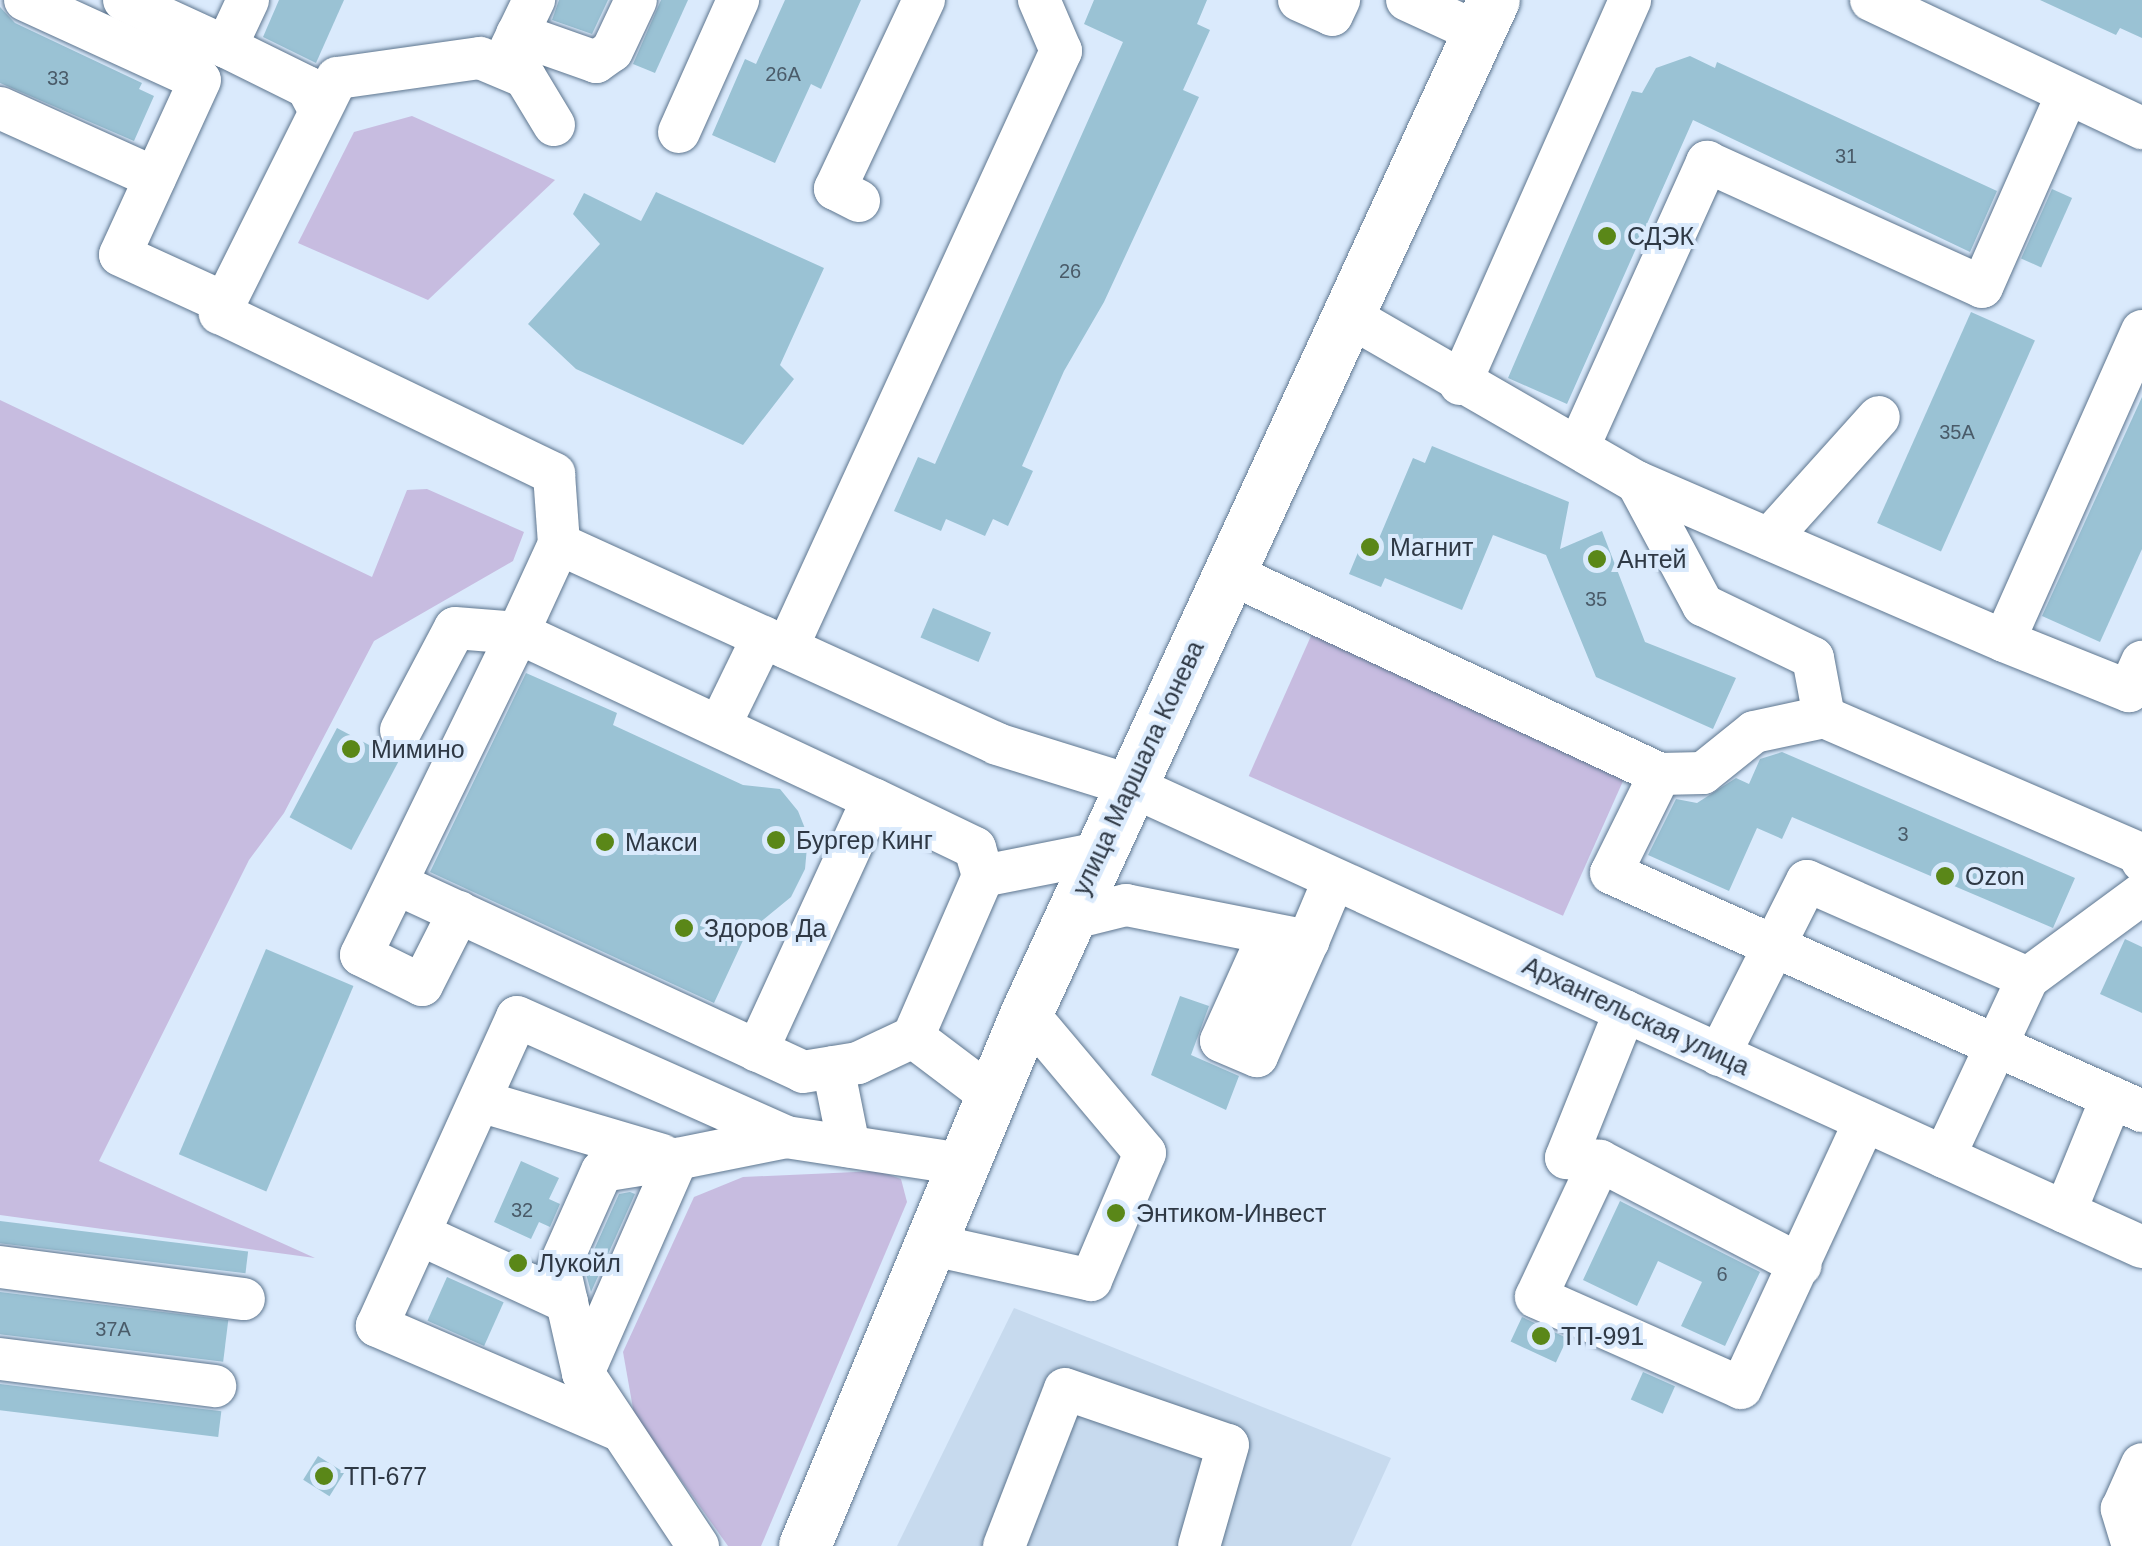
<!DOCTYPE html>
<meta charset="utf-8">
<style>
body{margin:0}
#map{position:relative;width:2142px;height:1546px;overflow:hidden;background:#daeafc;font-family:Arial,sans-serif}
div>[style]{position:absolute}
.built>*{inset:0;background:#c7daee}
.green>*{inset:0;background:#c7bce0;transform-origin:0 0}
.building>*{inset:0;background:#9ac2d4;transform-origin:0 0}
.roads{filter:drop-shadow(0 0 2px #5e768f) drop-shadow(0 0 2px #5e768f)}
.minor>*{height:42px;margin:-21px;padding:0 21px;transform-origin:21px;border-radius:21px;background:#fff}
.major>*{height:52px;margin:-26px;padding:0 26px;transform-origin:26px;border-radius:26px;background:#fff}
.dots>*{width:28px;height:28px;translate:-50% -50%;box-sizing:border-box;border:5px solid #daeafc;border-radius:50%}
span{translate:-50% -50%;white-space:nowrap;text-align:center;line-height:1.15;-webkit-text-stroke:8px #daeafc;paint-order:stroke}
.number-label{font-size:20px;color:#4a5b69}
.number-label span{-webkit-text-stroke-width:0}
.poi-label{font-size:25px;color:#2f3945}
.left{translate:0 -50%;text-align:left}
.street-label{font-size:25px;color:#2f3945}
</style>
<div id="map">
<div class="built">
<div style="clip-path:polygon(1014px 1308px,1391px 1458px,1351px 1546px,897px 1546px)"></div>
</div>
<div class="green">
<div style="clip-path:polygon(412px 116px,555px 180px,428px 300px,298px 243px,354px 132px)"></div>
<div style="clip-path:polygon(0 400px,372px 577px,407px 490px,427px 489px,524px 532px,513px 561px,374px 641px,284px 813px,249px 860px,99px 1161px,315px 1258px,0 1215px)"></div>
<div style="left:1315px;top:627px;width:344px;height:163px;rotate:24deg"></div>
<div style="clip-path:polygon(878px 1171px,901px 1179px,907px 1202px,761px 1546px,728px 1546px,634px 1414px,623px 1352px,694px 1197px,743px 1177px)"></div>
</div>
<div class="building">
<div style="clip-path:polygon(279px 0,344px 0,316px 63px,263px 37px)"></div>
<div style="clip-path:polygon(559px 0,608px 0,592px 34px,552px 20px)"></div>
<div style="clip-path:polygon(661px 0,688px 0,655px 73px,633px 64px)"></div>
<div style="clip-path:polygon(785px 0,861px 0,821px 89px,811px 84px,775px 163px,712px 135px,745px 59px,756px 64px)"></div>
<div style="clip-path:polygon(1094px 0,1207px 0,1197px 24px,1210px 30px,1183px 90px,1199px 97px,1104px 302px,1064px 371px,1022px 466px,1033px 471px,1008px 526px,993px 519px,985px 536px,946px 519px,941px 531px,894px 511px,918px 457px,935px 464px,1123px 42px,1084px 24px)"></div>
<div style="clip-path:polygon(2040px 0,2142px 0,2142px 38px,2120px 28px,2116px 35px)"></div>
<div style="clip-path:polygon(0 7px,15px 23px,142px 83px,139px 89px,154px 96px,134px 141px,0 83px)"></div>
<div style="clip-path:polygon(1690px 56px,1715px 68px,1717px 62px,1997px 191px,1970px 252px,1693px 120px,1567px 404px,1508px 378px,1632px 91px,1642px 93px,1656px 68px)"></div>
<div style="left:2052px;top:189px;width:22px;height:76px;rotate:24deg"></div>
<div style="clip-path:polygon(656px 192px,824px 268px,780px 365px,794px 379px,743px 445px,576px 369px,528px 324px,600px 244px,573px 214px,584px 193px,641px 221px)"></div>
<div style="left:1971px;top:312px;width:70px;height:231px;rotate:24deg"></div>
<div style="clip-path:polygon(2142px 397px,2142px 549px,2100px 642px,2042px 616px)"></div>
<div style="clip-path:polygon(1432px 446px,1569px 502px,1560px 549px,1602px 531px,1645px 642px,1736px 678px,1713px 729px,1596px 677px,1546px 555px,1493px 535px,1462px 610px,1385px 578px,1381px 587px,1349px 574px,1359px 550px,1372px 555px,1413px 458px,1425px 463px)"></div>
<div style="left:933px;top:608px;width:63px;height:32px;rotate:23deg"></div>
<div style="clip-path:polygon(526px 673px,617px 713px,613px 725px,743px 785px,780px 789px,798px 811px,808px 836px,805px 869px,791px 897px,746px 934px,714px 1003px,430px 872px)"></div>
<div style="left:337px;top:728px;width:70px;height:101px;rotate:28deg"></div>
<div style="clip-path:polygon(1782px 752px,2075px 878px,2053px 928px,1792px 817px,1782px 839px,1757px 828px,1729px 891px,1648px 855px,1676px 799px,1697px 803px,1736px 778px,1749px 784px,1760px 759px)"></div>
<div style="clip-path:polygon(2125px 939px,2142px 947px,2142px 1013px,2100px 994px)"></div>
<div style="left:266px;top:949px;width:95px;height:223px;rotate:23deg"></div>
<div style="clip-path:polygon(1180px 996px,1209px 1006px,1191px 1055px,1239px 1076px,1226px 1110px,1151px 1075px)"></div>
<div style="clip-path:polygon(521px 1161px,559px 1178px,549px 1199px,560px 1204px,550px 1227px,539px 1222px,531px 1239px,494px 1222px)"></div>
<div style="clip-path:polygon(630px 1192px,635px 1194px,591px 1292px,585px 1270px,619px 1194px)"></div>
<div style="clip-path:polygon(1620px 1201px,1760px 1272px,1725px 1346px,1681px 1326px,1702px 1282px,1658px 1261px,1637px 1306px,1583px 1280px)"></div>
<div style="left:0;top:1221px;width:250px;height:22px;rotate:7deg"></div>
<div style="left:447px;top:1277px;width:62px;height:48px;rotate:24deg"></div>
<div style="left:0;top:1292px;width:230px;height:42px;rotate:7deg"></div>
<div style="left:1522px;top:1317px;width:50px;height:27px;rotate:25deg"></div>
<div style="left:1643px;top:1372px;width:35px;height:30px;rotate:24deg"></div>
<div style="left:0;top:1384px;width:223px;height:26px;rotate:7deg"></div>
<div style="left:318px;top:1456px;width:31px;height:28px;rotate:32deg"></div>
</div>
<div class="roads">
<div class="minor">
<div style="left:25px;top:0;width:192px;rotate:24.6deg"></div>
<div style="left:200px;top:80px;width:192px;rotate:114.6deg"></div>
<div style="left:120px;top:255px;width:115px;rotate:24.6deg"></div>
<div style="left:124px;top:0;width:112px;rotate:24.7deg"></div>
<div style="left:248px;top:0;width:52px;rotate:115.1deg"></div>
<div style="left:226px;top:47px;width:90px;rotate:26.3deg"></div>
<div style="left:307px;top:87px;width:24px;rotate:62deg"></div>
<div style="left:1299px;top:0;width:36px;rotate:24deg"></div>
<div style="left:1332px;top:15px;width:17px;rotate:-65deg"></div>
<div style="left:1407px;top:0;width:79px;rotate:24.6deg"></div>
<div style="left:1871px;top:0;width:300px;rotate:25.3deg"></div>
<div style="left:517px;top:34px;width:84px;rotate:19.5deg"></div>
<div style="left:596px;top:62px;width:19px;rotate:-35deg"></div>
<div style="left:612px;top:51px;width:56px;rotate:-64.8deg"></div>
<div style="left:505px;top:60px;width:67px;rotate:-64.2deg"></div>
<div style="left:0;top:108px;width:170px;rotate:24.3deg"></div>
<div style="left:554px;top:125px;width:56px;rotate:-121.1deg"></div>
<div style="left:525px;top:77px;width:49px;rotate:-157.1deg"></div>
<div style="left:480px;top:58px;width:144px;rotate:172deg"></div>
<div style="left:337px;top:78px;width:263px;rotate:116.5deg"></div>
<div style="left:220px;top:313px;width:371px;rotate:25.7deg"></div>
<div style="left:554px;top:474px;width:70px;rotate:85.9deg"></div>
<div style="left:679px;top:132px;width:145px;rotate:-65.9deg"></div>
<div style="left:859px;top:201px;width:27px;rotate:-153deg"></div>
<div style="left:835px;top:189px;width:209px;rotate:-64.8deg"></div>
<div style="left:1349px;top:316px;width:332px;rotate:30deg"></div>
<div style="left:1637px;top:482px;width:140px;rotate:61.8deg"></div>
<div style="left:1703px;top:605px;width:122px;rotate:25.7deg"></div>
<div style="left:1813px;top:658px;width:60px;rotate:79.4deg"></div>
<div style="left:1824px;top:717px;width:342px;rotate:23.4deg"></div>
<div style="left:2138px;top:853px;width:9px;rotate:63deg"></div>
<div style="left:2142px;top:331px;width:339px;rotate:114deg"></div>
<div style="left:2004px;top:641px;width:135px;rotate:21.8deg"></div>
<div style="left:2129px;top:691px;width:32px;rotate:-66deg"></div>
<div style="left:1460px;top:384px;width:420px;rotate:-66.1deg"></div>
<div style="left:1579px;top:446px;width:312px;rotate:-65.7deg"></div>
<div style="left:1707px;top:162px;width:302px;rotate:24.4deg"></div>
<div style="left:1982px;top:287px;width:211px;rotate:-66.2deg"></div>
<div style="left:1637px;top:482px;width:400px;rotate:23.4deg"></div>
<div style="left:1769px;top:539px;width:164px;rotate:-48deg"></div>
<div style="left:1229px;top:573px;width:476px;rotate:25deg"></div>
<div style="left:1660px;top:774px;width:110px;rotate:116.3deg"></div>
<div style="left:1611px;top:873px;width:582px;rotate:24.14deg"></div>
<div style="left:787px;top:648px;width:657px;rotate:-65.35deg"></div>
<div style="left:1061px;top:51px;width:56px;rotate:-113.3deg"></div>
<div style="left:720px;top:725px;width:98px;rotate:-64deg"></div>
<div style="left:401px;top:730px;width:115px;rotate:-62.1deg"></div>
<div style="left:455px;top:628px;width:63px;rotate:4.5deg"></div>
<div style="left:518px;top:633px;width:358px;rotate:116deg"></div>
<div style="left:361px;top:955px;width:68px;rotate:26.2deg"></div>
<div style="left:422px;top:985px;width:82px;rotate:-63.1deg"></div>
<div style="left:1660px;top:774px;width:43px;rotate:-1.3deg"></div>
<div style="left:1703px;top:773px;width:65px;rotate:-38.8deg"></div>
<div style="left:1754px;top:732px;width:72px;rotate:-12.1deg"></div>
<div style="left:983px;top:876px;width:118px;rotate:-11.2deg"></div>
<div style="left:397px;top:884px;width:447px;rotate:24.8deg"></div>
<div style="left:803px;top:1072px;width:56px;rotate:-9.3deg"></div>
<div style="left:858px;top:1063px;width:61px;rotate:-25.3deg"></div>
<div style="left:913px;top:1037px;width:176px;rotate:-66.5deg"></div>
<div style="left:983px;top:876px;width:29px;rotate:-106deg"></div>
<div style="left:975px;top:848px;width:113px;rotate:-154.3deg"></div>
<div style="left:1069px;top:919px;width:59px;rotate:-13.8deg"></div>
<div style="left:1126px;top:905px;width:186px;rotate:11.2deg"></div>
<div style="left:1308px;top:941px;width:67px;rotate:-67.2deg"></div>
<div style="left:1269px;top:934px;width:117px;rotate:114.2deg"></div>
<div style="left:1221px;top:1041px;width:39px;rotate:23deg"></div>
<div style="left:1257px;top:1056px;width:126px;rotate:-66.1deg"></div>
<div style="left:1625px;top:1011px;width:158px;rotate:111.9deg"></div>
<div style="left:1566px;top:1158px;width:34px;rotate:5deg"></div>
<div style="left:1600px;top:1161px;width:226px;rotate:27.4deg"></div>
<div style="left:913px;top:1037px;width:98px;rotate:37.1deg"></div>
<div style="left:757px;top:1051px;width:277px;rotate:-65.3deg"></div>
<div style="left:873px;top:799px;width:392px;rotate:-154.9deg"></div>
<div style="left:518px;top:633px;width:98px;rotate:-65.3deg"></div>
<div style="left:559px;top:544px;width:482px;rotate:24.5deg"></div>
<div style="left:997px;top:744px;width:138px;rotate:17.3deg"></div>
<div style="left:1129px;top:785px;width:1113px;rotate:24.52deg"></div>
<div style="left:1719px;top:1055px;width:195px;rotate:-63.2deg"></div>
<div style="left:1807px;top:881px;width:241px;rotate:23.7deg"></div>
<div style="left:833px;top:1067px;width:81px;rotate:78.6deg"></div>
<div style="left:480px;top:1101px;width:190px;rotate:16.5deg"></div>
<div style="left:1944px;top:1157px;width:198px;rotate:-64.9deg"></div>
<div style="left:2028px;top:978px;width:142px;rotate:-36.4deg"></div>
<div style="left:1600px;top:1161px;width:150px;rotate:115.2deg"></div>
<div style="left:1536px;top:1297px;width:224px;rotate:23.9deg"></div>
<div style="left:1741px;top:1388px;width:294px;rotate:-65.1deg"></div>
<div style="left:2065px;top:1212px;width:124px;rotate:-67.8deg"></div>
<div style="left:419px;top:1234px;width:163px;rotate:24.7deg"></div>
<div style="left:929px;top:1244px;width:166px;rotate:12.5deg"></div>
<div style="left:1091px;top:1280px;width:138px;rotate:-67deg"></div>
<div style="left:1145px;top:1153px;width:183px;rotate:-130.1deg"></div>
<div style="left:0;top:1267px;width:246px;rotate:7.5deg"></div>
<div style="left:0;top:1359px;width:217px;rotate:7.2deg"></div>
<div style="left:583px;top:1373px;width:109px;rotate:-102.8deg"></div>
<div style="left:559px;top:1267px;width:105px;rotate:-65.9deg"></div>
<div style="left:602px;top:1171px;width:76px;rotate:-9.1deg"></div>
<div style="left:621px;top:1431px;width:266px;rotate:-156.7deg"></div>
<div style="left:377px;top:1326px;width:339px;rotate:-65.6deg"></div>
<div style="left:517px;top:1017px;width:295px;rotate:24deg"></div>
<div style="left:698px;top:1546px;width:208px;rotate:-123.6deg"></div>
<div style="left:583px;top:1373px;width:234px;rotate:-66.3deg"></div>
<div style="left:677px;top:1159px;width:111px;rotate:-11.4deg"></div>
<div style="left:786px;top:1137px;width:178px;rotate:8.7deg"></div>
<div style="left:1004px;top:1546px;width:168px;rotate:-68.8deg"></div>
<div style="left:1065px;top:1389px;width:172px;rotate:19deg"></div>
<div style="left:1228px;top:1445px;width:105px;rotate:106deg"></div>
<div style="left:2133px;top:1546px;width:39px;rotate:-107deg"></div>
<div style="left:2122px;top:1509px;width:49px;rotate:-66deg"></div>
</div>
<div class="major">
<div style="left:805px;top:1546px;width:577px;rotate:-67.39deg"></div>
<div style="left:1027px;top:1013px;width:1115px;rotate:-65.25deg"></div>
</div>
</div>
<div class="dots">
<div style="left:1607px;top:236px;background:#5a8718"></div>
<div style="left:1370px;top:547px;background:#5a8718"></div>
<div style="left:1597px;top:559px;background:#5a8718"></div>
<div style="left:351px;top:749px;background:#5a8718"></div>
<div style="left:776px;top:840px;background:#5a8718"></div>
<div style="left:605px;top:842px;background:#5a8718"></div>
<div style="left:1945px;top:876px;background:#5a8718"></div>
<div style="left:684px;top:928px;background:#5a8718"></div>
<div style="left:1116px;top:1213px;background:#5a8718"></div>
<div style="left:518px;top:1263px;background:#5a8718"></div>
<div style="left:1541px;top:1336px;background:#5a8718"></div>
<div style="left:324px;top:1476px;background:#5a8718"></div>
</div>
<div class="number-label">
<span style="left:783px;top:74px">26А</span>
<span style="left:58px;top:78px">33</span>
<span style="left:1846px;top:156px">31</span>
<span style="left:1070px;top:271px">26</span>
<span style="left:1957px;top:432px">35А</span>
<span style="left:1596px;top:599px">35</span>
<span style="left:1903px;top:834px">3</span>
<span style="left:522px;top:1210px">32</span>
<span style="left:1722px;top:1274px">6</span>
<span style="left:113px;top:1329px">37А</span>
</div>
<div class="poi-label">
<span class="left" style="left:1627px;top:236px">СДЭК</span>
<span class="left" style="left:1390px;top:547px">Магнит</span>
<span class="left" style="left:1617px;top:559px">Антей</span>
<span class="left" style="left:371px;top:749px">Мимино</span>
<span class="left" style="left:796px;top:840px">Бургер Кинг</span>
<span class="left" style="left:625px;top:842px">Макси</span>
<span class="left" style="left:1965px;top:876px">Ozon</span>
<span class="left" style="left:704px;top:928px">Здоров Да</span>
<span class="left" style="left:1136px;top:1213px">Энтиком-Инвест</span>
<span class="left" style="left:538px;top:1263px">Лукойл</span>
<span class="left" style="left:1561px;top:1336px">ТП-991</span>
<span class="left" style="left:344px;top:1476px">ТП-677</span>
</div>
<div class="street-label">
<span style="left:1138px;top:768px;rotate:-65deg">улица Маршала Конева</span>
<span style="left:1636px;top:1016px;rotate:25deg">Архангельская улица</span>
</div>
</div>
